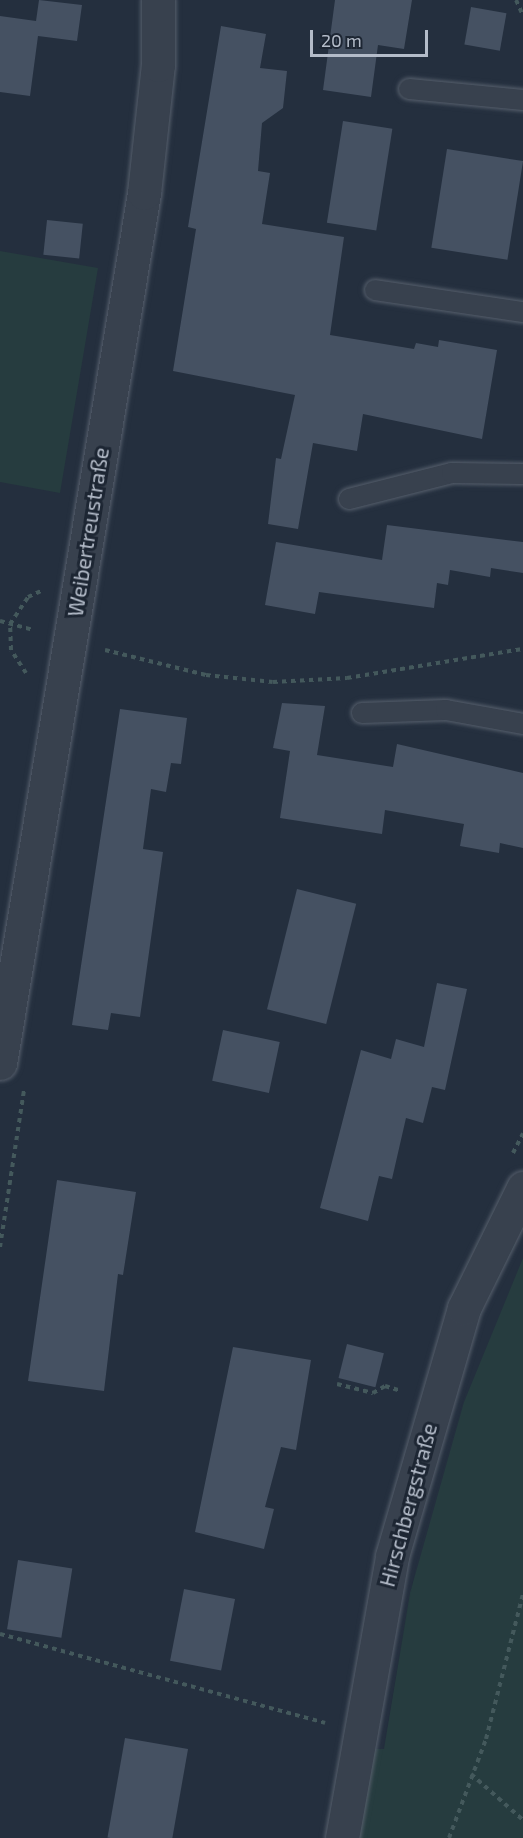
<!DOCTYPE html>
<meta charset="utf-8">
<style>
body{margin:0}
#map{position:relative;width:523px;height:1838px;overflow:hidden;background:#242f3e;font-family:"Exo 2",sans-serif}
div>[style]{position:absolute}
.green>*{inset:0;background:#263c3f}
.building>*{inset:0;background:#455162;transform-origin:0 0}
.path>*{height:4px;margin-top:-2px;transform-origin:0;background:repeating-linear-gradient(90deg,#44595c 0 4.5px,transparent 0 9px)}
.roads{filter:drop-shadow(0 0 2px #565f6c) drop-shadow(0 0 2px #565f6c)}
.lane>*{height:20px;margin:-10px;padding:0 10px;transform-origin:10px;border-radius:10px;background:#38414e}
.street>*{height:33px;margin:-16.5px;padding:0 16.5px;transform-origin:16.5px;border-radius:16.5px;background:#38414e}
span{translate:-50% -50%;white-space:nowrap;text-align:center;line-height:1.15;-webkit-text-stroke:6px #1d2633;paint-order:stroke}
.street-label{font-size:21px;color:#b4bcc9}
.scale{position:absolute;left:310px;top:30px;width:118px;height:27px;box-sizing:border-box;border:3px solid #b4bcc9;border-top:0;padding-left:8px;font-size:18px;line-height:21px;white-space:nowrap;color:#b4bcc9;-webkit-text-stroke:4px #1d2633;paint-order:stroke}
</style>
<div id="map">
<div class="green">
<div style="clip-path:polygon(0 251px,98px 268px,60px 493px,0 482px)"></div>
<div style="clip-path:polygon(523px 1258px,523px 1838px,357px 1838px,372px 1749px,384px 1749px,410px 1593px,464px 1402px)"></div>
</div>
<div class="building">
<div style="clip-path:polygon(39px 0,82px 5px,77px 41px,38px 36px,30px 96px,0 92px,0 16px,36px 21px)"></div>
<div style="clip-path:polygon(335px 0,412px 0,404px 49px,378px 45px,371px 97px,323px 90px)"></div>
<div style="left:471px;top:7px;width:36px;height:38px;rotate:10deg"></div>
<div style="clip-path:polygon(221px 26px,266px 34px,260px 68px,287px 71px,283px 108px,262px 123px,258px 171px,270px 173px,262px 224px,344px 237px,330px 335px,414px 349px,416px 343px,438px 347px,439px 340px,497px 350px,482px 439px,363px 414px,357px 451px,313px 443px,298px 529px,268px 524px,276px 458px,281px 459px,295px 395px,173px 371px,196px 229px,188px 227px)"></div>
<div style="left:343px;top:121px;width:50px;height:103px;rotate:9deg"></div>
<div style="left:447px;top:149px;width:77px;height:100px;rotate:9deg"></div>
<div style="left:47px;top:220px;width:36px;height:35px;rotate:6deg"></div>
<div style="clip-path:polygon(387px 525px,523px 542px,523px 573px,491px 568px,490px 577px,450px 570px,448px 585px,437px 583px,434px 608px,319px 592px,315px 614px,265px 605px,276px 542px,382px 560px)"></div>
<div style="clip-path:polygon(282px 703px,325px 706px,317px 755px,393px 767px,397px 744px,523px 773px,523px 848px,500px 843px,499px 853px,460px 846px,464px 824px,385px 810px,382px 834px,280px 818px,290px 751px,273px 748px)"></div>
<div style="clip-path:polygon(120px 709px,187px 718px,181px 764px,171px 763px,166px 792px,151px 789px,143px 849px,163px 852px,140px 1017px,111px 1013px,108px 1030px,72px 1025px)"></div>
<div style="left:297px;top:889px;width:61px;height:124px;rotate:14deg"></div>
<div style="clip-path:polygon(437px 983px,467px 989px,445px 1090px,432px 1087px,423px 1123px,406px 1118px,392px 1179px,379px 1176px,368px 1221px,320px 1208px,361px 1050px,391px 1059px,396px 1039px,424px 1047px)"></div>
<div style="left:223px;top:1030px;width:58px;height:52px;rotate:12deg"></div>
<div style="clip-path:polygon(57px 1180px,136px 1192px,123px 1275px,118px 1274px,104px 1391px,28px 1381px)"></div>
<div style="left:347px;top:1344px;width:38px;height:35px;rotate:14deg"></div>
<div style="clip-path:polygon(233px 1347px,311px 1360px,296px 1450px,281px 1447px,265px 1507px,274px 1509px,264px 1549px,195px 1532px)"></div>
<div style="left:18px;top:1560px;width:55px;height:70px;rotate:9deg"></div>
<div style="left:184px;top:1589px;width:52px;height:73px;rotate:11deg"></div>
<div style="left:125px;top:1738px;width:64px;height:101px;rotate:10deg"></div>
</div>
<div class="path">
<div style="left:516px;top:0;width:17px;rotate:66deg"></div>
<div style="left:0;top:621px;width:35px;rotate:15deg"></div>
<div style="left:105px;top:650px;width:104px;rotate:13.9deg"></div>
<div style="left:206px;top:675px;width:67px;rotate:6deg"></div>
<div style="left:273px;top:682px;width:74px;rotate:-3.1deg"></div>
<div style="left:347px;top:678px;width:178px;rotate:-9.4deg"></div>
<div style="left:26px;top:673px;width:27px;rotate:-123deg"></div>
<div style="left:11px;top:650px;width:26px;rotate:-92deg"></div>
<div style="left:10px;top:624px;width:32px;rotate:-56deg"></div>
<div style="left:28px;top:597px;width:14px;rotate:-25deg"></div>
<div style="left:513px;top:1153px;width:22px;rotate:-63deg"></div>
<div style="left:0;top:1247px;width:158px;rotate:-81.3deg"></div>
<div style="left:337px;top:1384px;width:37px;rotate:14deg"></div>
<div style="left:373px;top:1393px;width:14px;rotate:-30deg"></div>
<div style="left:385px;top:1386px;width:17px;rotate:17deg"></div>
<div style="left:0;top:1634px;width:337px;rotate:15.3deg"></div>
<div style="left:471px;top:1774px;width:69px;rotate:41.5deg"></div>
<div style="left:449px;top:1838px;width:106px;rotate:-69.5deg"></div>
<div style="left:486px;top:1739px;width:150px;rotate:-75.7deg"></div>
</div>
<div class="roads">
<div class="lane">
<div style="left:409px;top:89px;width:115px;rotate:5.5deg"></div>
<div style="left:375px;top:290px;width:150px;rotate:8.5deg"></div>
<div style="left:349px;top:499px;width:106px;rotate:-14.2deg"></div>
<div style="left:452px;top:473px;width:71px;rotate:0.8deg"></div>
<div style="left:362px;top:713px;width:84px;rotate:-2deg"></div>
<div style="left:446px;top:710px;width:78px;rotate:10.3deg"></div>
</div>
<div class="street">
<div style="left:0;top:1063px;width:882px;rotate:-80.6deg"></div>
<div style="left:144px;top:193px;width:129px;rotate:-83.8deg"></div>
<div style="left:158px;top:65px;width:65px;rotate:-90deg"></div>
<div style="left:342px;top:1838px;width:286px;rotate:-79.9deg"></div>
<div style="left:392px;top:1556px;width:258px;rotate:-73.8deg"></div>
<div style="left:464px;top:1308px;width:134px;rotate:-63.8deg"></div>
</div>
</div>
<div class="street-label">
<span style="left:88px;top:532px;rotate:-81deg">Weibertreustraße</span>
<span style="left:408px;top:1505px;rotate:-75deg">Hirschbergstraße</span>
</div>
<div class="scale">20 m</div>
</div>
